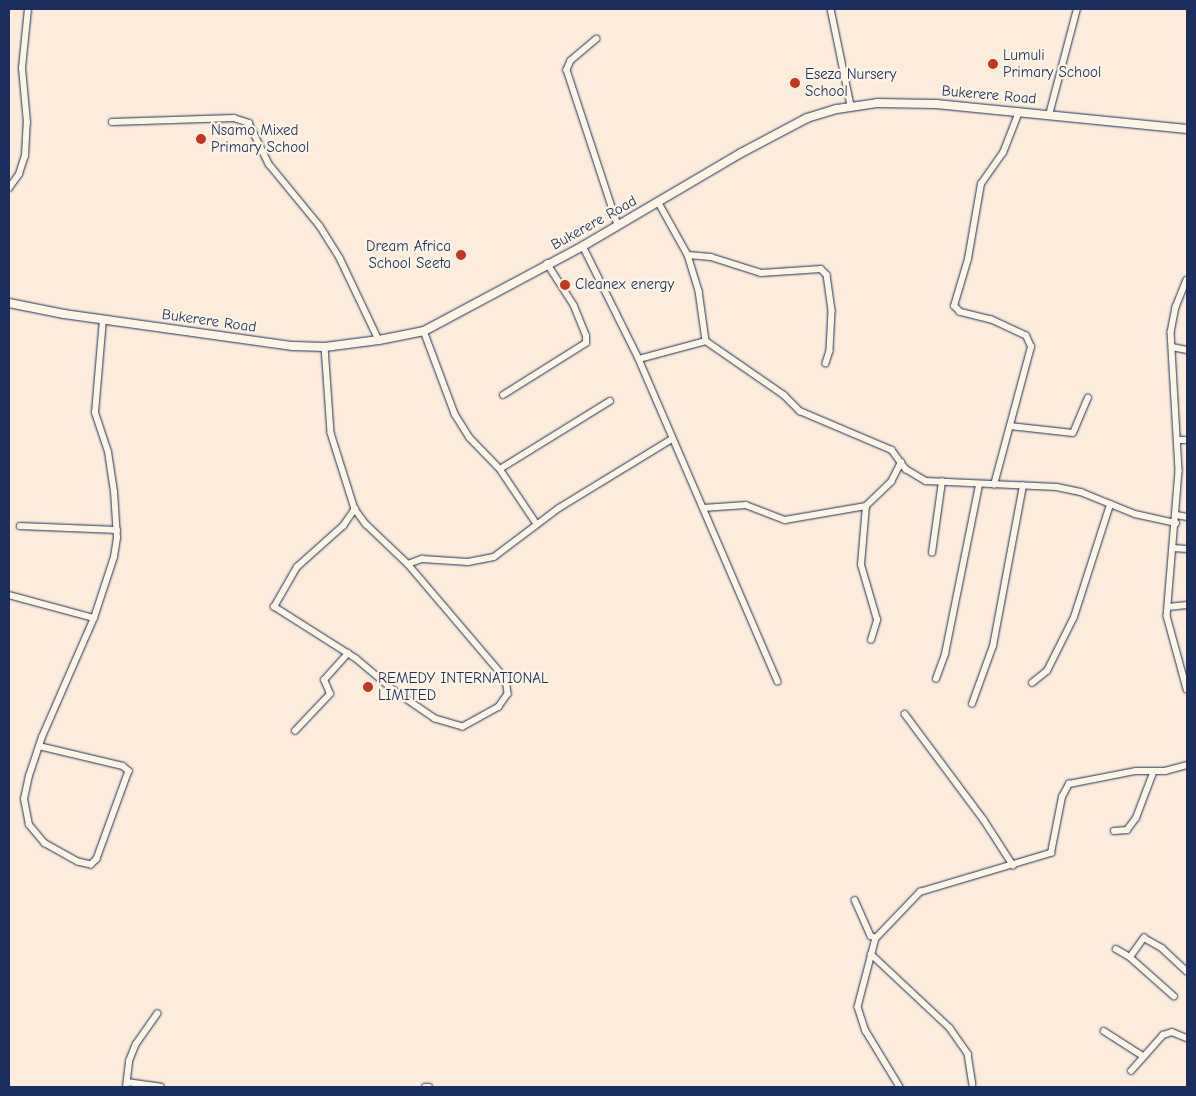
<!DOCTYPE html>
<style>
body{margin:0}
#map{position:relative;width:1196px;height:1096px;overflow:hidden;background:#fdecdb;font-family:"Comic Neue",sans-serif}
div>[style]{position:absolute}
.roads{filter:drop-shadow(0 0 1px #1b2f5e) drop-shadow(0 0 1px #1b2f5e)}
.street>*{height:5.5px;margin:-2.75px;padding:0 2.75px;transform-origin:2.75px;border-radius:2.75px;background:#fcf5e5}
.secondary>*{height:8px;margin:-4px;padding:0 4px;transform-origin:4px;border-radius:4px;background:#fcf5e5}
.dots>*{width:14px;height:14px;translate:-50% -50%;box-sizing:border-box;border:2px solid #fcf5e5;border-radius:50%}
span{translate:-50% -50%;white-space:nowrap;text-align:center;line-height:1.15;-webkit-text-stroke:4.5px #fcf5e5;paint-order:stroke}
.poi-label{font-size:15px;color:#1b2f5e}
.left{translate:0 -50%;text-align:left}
.right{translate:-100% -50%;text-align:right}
.street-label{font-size:15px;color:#1b2f5e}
.frame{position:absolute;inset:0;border:10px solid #1b2f5e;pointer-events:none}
</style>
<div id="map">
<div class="roads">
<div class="street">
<div style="left:831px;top:9px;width:99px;rotate:78.3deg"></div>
<div style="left:597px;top:39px;width:34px;rotate:140deg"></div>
<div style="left:571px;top:61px;width:10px;rotate:114deg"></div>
<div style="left:567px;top:70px;width:163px;rotate:71.8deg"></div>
<div style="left:1049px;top:115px;width:110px;rotate:-75.2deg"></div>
<div style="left:112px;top:122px;width:122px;rotate:-1.9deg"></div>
<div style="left:234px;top:118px;width:16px;rotate:18deg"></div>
<div style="left:249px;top:123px;width:46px;rotate:64deg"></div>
<div style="left:269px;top:164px;width:80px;rotate:50.6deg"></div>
<div style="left:320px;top:226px;width:38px;rotate:58deg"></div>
<div style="left:340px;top:258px;width:91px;rotate:64.6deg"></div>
<div style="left:9px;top:188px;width:17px;rotate:-54deg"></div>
<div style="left:19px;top:174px;width:19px;rotate:-72deg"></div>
<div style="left:25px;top:156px;width:33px;rotate:-87deg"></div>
<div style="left:27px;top:123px;width:55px;rotate:-95.2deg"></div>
<div style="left:22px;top:68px;width:59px;rotate:-84.2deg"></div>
<div style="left:659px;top:203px;width:60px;rotate:60.9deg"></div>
<div style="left:688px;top:255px;width:38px;rotate:73deg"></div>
<div style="left:699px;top:291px;width:50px;rotate:82deg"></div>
<div style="left:706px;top:341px;width:95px;rotate:34.7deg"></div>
<div style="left:784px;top:395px;width:23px;rotate:45deg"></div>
<div style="left:800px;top:411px;width:100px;rotate:23deg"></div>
<div style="left:892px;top:450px;width:24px;rotate:54deg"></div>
<div style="left:906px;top:469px;width:23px;rotate:31deg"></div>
<div style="left:926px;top:481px;width:131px;rotate:2.6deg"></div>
<div style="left:1057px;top:487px;width:25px;rotate:12deg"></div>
<div style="left:1081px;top:492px;width:58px;rotate:22.2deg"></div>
<div style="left:1135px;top:514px;width:42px;rotate:12.4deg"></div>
<div style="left:583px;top:246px;width:126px;rotate:63.6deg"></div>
<div style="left:639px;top:359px;width:351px;rotate:66.7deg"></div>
<div style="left:688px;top:255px;width:23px;rotate:5deg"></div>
<div style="left:711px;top:257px;width:52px;rotate:17.7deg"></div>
<div style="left:761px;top:273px;width:60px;rotate:-3.8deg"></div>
<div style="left:821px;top:269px;width:8px;rotate:45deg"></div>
<div style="left:827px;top:275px;width:36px;rotate:82deg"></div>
<div style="left:832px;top:311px;width:40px;rotate:92.9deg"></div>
<div style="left:830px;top:351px;width:13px;rotate:108deg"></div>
<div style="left:1187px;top:280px;width:29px;rotate:112deg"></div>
<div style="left:1176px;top:307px;width:25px;rotate:101deg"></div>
<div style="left:1171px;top:332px;width:139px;rotate:86.7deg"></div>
<div style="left:1179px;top:471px;width:145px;rotate:94.7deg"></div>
<div style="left:1167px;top:616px;width:76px;rotate:74.7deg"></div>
<div style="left:424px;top:331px;width:89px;rotate:69.5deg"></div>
<div style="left:455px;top:414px;width:28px;rotate:58deg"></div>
<div style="left:470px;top:438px;width:43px;rotate:45.9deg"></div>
<div style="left:500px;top:469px;width:66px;rotate:56.1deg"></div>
<div style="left:325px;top:347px;width:86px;rotate:86deg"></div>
<div style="left:331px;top:433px;width:80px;rotate:72.5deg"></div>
<div style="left:355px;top:509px;width:19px;rotate:54deg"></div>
<div style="left:366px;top:524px;width:58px;rotate:43.6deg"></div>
<div style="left:408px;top:564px;width:151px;rotate:49.6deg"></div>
<div style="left:506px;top:679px;width:15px;rotate:82deg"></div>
<div style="left:508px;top:694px;width:16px;rotate:125deg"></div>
<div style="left:499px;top:707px;width:41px;rotate:150.9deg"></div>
<div style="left:463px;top:727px;width:29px;rotate:-164deg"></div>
<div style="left:435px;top:719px;width:50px;rotate:-145.7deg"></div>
<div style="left:394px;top:691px;width:50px;rotate:-139.9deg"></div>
<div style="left:356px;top:659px;width:97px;rotate:-147.6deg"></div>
<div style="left:274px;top:607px;width:46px;rotate:-60.1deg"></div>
<div style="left:297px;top:567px;width:62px;rotate:-41.7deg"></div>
<div style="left:343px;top:526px;width:21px;rotate:-55deg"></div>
<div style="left:1172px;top:347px;width:15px;rotate:11deg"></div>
<div style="left:639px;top:359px;width:69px;rotate:-15deg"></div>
<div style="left:503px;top:395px;width:98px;rotate:-32.1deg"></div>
<div style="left:586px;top:343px;width:7px;rotate:-90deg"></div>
<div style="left:586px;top:336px;width:32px;rotate:-112deg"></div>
<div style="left:574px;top:306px;width:50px;rotate:-122.7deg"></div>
<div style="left:1010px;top:426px;width:63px;rotate:6.3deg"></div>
<div style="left:1073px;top:433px;width:38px;rotate:-67deg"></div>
<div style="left:1179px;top:440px;width:8px"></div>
<div style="left:500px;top:469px;width:129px;rotate:-31.7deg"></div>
<div style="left:994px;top:485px;width:143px;rotate:-75deg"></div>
<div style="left:1031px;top:347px;width:12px;rotate:-114deg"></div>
<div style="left:1026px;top:336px;width:38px;rotate:-155deg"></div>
<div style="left:991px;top:320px;width:32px;rotate:-166deg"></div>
<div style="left:960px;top:312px;width:8px;rotate:-135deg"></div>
<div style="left:954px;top:306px;width:49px;rotate:-73.4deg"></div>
<div style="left:968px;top:259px;width:76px;rotate:-80.2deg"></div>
<div style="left:981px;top:184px;width:38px;rotate:-55deg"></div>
<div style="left:1003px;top:153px;width:44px;rotate:-68.7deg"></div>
<div style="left:703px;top:508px;width:43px;rotate:-4deg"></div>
<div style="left:746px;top:505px;width:42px;rotate:21deg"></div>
<div style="left:785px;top:520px;width:82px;rotate:-9.8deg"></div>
<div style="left:1177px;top:515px;width:10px;rotate:11deg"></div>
<div style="left:20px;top:526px;width:97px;rotate:2.4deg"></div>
<div style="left:1173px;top:548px;width:14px;rotate:4deg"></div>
<div style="left:932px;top:553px;width:72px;rotate:-82deg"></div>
<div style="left:408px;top:564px;width:15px;rotate:-20deg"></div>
<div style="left:422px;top:559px;width:46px;rotate:3.7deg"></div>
<div style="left:468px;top:562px;width:26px;rotate:-11deg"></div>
<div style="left:494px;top:557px;width:81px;rotate:-37deg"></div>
<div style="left:559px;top:508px;width:132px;rotate:-31.4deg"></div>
<div style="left:9px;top:595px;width:88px;rotate:15.1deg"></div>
<div style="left:1168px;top:607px;width:19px;rotate:-6deg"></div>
<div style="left:871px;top:640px;width:21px;rotate:-73deg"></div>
<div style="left:877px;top:620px;width:57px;rotate:-106.2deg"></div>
<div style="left:861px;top:565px;width:59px;rotate:-85.2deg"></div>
<div style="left:866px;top:506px;width:35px;rotate:-44deg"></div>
<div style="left:891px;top:482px;width:22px;rotate:-63deg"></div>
<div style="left:936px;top:679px;width:27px;rotate:-70deg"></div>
<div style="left:945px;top:654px;width:172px;rotate:-78.6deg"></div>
<div style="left:1032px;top:683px;width:19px;rotate:-39deg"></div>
<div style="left:1047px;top:671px;width:60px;rotate:-63.4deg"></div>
<div style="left:1074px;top:617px;width:118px;rotate:-72.2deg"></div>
<div style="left:972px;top:704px;width:62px;rotate:-70.1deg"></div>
<div style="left:993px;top:646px;width:163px;rotate:-79.4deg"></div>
<div style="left:905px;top:714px;width:132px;rotate:53.3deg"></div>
<div style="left:984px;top:820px;width:54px;rotate:57.2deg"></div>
<div style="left:295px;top:731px;width:51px;rotate:-46.6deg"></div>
<div style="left:330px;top:694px;width:15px;rotate:-113deg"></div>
<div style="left:324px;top:680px;width:36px;rotate:-48deg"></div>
<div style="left:39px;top:746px;width:86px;rotate:13.4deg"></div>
<div style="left:123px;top:766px;width:8px;rotate:40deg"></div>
<div style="left:129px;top:771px;width:94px;rotate:110deg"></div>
<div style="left:97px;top:859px;width:8px;rotate:135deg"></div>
<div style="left:91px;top:865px;width:13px;rotate:-167deg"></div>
<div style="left:78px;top:862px;width:38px;rotate:-151deg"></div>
<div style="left:45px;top:844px;width:25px;rotate:-130deg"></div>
<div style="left:29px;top:825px;width:26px;rotate:-101deg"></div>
<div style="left:24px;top:799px;width:24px;rotate:-78deg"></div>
<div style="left:29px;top:776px;width:41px;rotate:-71.6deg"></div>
<div style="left:42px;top:737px;width:130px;rotate:-66.4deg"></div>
<div style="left:94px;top:618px;width:64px;rotate:-71.8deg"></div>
<div style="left:114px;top:557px;width:19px;rotate:-81deg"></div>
<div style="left:117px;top:538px;width:46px;rotate:-93.7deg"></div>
<div style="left:114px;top:492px;width:40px;rotate:-98.5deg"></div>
<div style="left:108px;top:452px;width:41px;rotate:-108.4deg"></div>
<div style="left:95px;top:413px;width:93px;rotate:-85.1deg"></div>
<div style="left:1114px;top:831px;width:13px;rotate:-4deg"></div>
<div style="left:1127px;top:830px;width:15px;rotate:-53deg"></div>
<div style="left:1136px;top:818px;width:48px;rotate:-69.3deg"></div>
<div style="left:855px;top:900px;width:39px;rotate:66deg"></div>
<div style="left:871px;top:936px;width:5px;rotate:22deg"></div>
<div style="left:876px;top:938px;width:64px;rotate:-46.3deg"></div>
<div style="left:920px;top:892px;width:137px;rotate:-16.6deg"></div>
<div style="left:1051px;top:853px;width:57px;rotate:-78.9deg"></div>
<div style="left:1062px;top:797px;width:15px;rotate:-62deg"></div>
<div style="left:1069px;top:784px;width:68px;rotate:-11deg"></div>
<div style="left:1136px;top:771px;width:29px"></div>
<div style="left:1165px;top:771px;width:23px;rotate:-15deg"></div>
<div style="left:876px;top:938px;width:71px;rotate:104.6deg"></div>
<div style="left:858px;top:1007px;width:25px;rotate:72deg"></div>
<div style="left:866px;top:1031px;width:66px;rotate:58.7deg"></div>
<div style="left:1116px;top:949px;width:16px;rotate:30deg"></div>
<div style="left:1130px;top:957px;width:24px;rotate:-54deg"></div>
<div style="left:1144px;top:938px;width:21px;rotate:29deg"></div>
<div style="left:1162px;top:948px;width:34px;rotate:43deg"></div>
<div style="left:871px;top:954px;width:108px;rotate:43.1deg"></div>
<div style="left:950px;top:1028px;width:32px;rotate:55deg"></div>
<div style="left:968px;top:1054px;width:30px;rotate:81deg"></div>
<div style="left:1130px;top:957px;width:59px;rotate:41.6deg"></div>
<div style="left:1104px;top:1031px;width:46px;rotate:32.7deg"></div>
<div style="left:1131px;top:1071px;width:48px;rotate:-48.4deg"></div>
<div style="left:1163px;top:1035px;width:9px;rotate:-18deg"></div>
<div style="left:1172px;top:1032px;width:16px;rotate:22deg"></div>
<div style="left:127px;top:1082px;width:34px;rotate:8deg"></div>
<div style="left:126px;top:1087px;width:26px;rotate:-83deg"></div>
<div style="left:129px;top:1061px;width:18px;rotate:-68deg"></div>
<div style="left:136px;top:1044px;width:37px;rotate:-55deg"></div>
<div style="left:425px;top:1087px;width:4px"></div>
</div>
<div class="secondary">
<div style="left:9px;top:303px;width:56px;rotate:11.3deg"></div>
<div style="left:64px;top:314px;width:231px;rotate:8deg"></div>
<div style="left:293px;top:346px;width:32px;rotate:2deg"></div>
<div style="left:325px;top:347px;width:54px;rotate:-7.4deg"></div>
<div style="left:379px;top:340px;width:46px;rotate:-11.3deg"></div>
<div style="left:424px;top:331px;width:180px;rotate:-28.1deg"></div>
<div style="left:583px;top:246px;width:183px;rotate:-30.5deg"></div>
<div style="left:741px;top:153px;width:75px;rotate:-27.9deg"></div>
<div style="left:807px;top:118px;width:31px;rotate:-17deg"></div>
<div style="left:837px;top:109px;width:40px;rotate:-8.5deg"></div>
<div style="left:877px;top:103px;width:59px;rotate:1deg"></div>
<div style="left:936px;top:104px;width:252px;rotate:5.7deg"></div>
</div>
</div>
<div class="dots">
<div style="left:993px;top:64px;background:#c8321e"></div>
<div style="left:795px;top:83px;background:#c8321e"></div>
<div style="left:201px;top:139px;background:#c8321e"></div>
<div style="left:461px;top:255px;background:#c8321e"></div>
<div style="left:565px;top:285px;background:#c8321e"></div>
<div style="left:368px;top:687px;background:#c8321e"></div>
</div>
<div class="poi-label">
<span class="left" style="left:1003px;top:64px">Lumuli<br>Primary School</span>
<span class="left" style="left:805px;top:83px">Eseza Nursery<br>School</span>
<span class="left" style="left:211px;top:139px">Nsamo Mixed<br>Primary School</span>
<span class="right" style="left:451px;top:255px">Dream Africa<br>School Seeta</span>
<span class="left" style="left:575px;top:285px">Cleanex energy</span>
<span class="left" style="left:378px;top:687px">REMEDY INTERNATIONAL<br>LIMITED</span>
</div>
<div class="street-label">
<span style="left:989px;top:95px;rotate:5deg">Bukerere Road</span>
<span style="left:594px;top:223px;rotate:-29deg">Bukerere Road</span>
<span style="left:209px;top:321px;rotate:8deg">Bukerere Road</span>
</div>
<div class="frame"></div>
</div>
